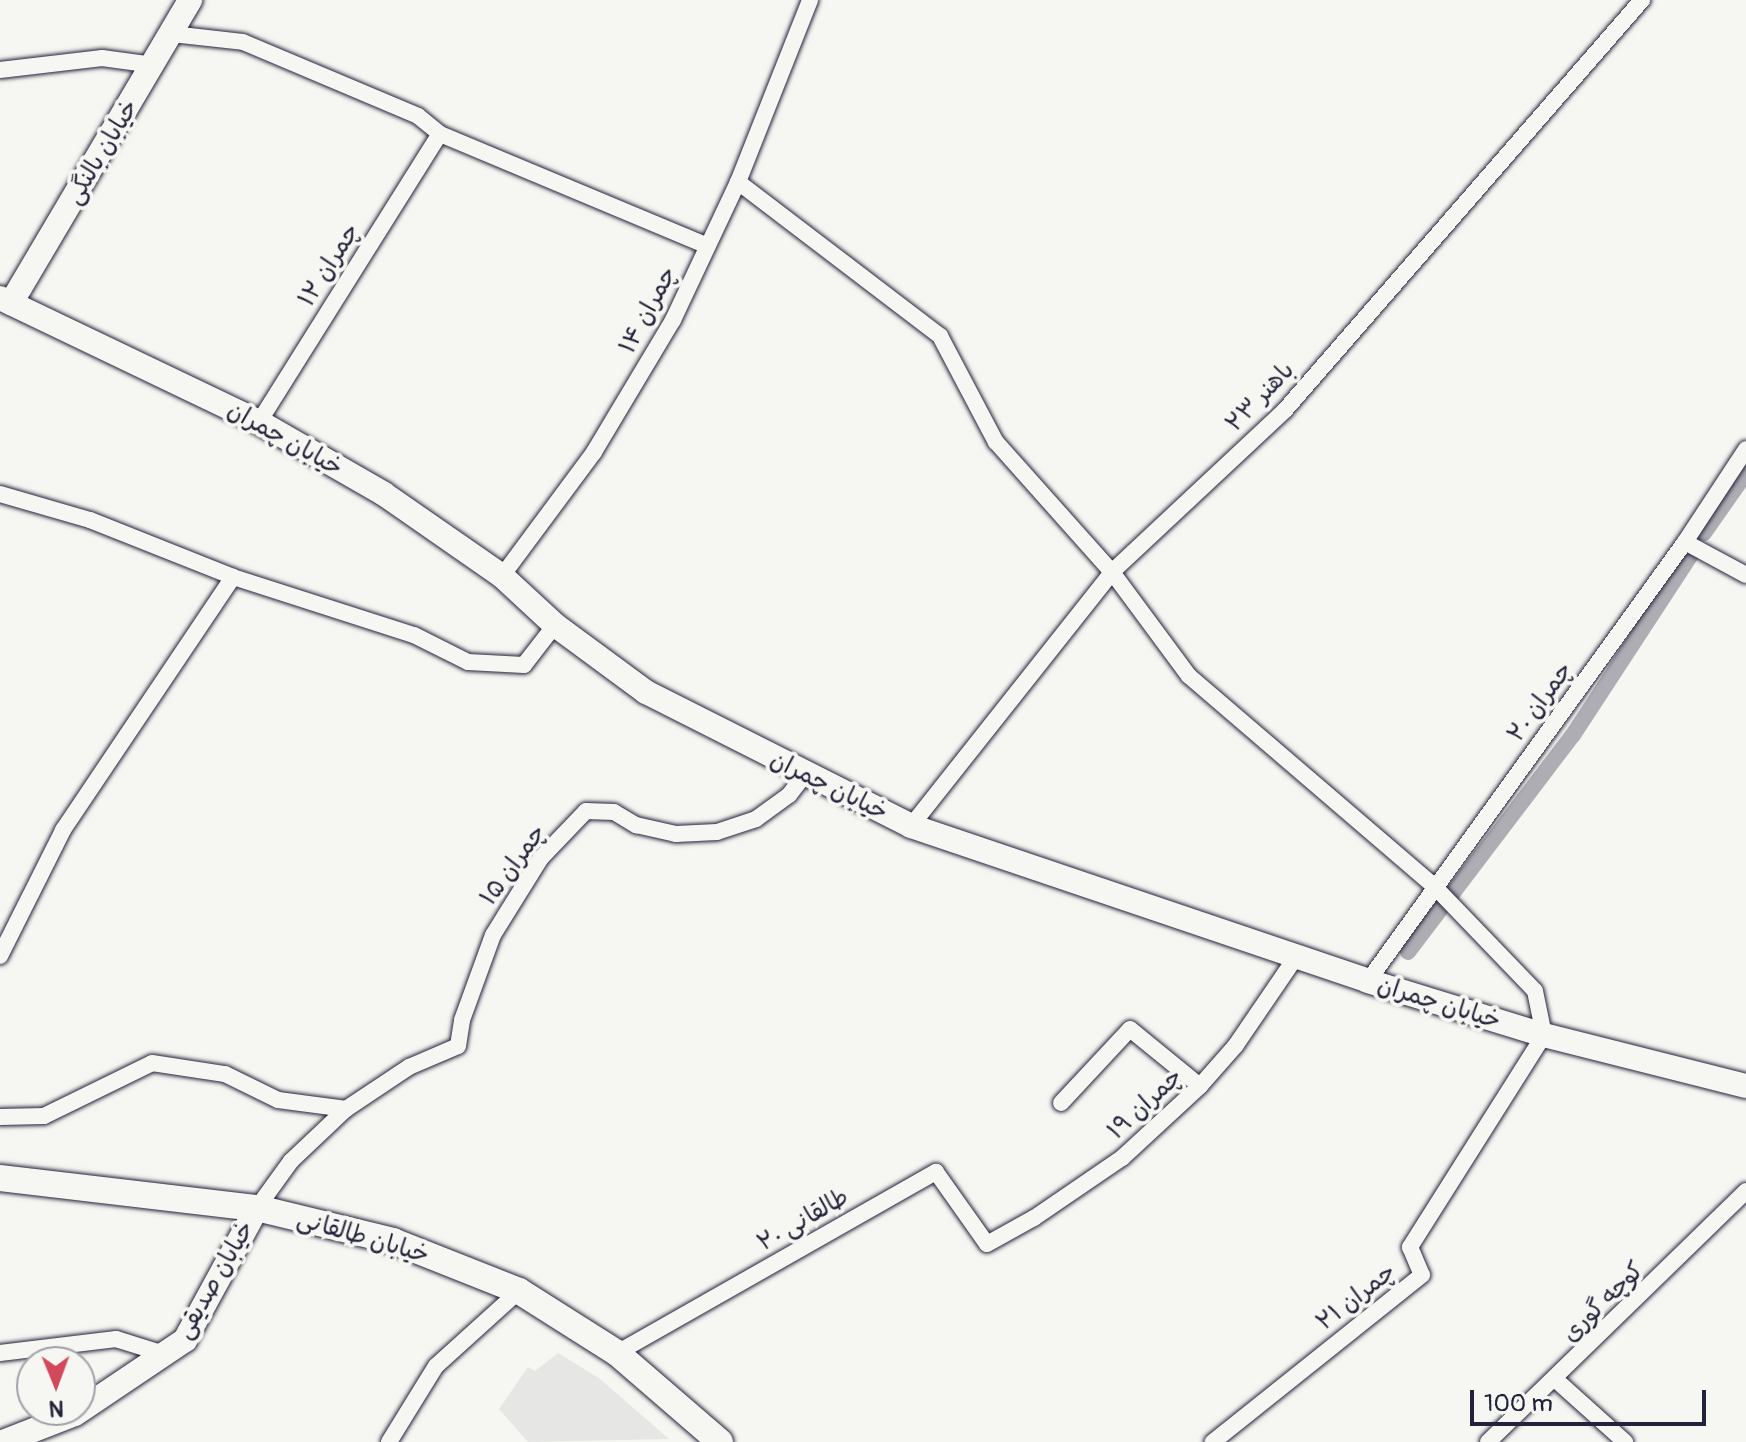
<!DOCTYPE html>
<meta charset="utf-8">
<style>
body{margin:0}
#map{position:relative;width:1746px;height:1442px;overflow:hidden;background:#f6f6f2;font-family:Pangolin,"Playpen Sans Arabic",sans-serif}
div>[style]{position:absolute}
.built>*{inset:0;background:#e6e6e4}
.canal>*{height:16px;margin:-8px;padding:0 8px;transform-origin:8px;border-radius:8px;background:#adadb3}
.roads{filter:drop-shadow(0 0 2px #22223b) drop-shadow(0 0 2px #22223b)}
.street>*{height:16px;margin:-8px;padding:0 8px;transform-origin:8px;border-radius:8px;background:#f6f6f2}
.secondary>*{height:24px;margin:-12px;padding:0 12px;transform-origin:12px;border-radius:12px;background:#f6f6f2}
.primary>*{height:26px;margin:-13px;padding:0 13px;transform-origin:13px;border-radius:13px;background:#f6f6f2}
span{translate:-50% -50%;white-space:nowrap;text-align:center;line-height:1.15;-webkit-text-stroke:8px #f6f6f2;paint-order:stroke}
.street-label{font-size:24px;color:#22223b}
.north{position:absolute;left:16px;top:1346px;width:80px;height:80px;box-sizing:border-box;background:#f6f6f2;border:2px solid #a1a1a9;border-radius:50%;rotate:179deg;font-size:22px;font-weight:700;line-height:32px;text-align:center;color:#22223b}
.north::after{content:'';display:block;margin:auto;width:28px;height:36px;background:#d1495b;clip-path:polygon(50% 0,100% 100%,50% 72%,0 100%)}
.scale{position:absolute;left:1470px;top:1390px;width:236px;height:36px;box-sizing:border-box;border:4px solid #22223b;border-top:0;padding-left:10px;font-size:24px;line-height:28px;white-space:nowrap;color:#22223b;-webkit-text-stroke:6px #f6f6f2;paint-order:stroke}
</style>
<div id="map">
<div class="built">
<div style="clip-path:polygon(558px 1353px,599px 1378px,669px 1439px,528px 1442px,499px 1409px,528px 1367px,535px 1371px)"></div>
</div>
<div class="canal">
<div style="left:1704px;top:533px;width:73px;rotate:-55deg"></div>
<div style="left:1408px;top:952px;width:273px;rotate:-52.8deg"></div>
<div style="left:1573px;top:735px;width:217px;rotate:-56.8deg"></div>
</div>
<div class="roads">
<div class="street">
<div style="left:172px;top:34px;width:71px;rotate:6.4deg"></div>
<div style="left:243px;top:42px;width:190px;rotate:22.9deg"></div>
<div style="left:418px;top:116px;width:28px;rotate:39deg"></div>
<div style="left:440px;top:134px;width:290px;rotate:22.7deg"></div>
<div style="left:0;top:70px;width:103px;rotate:-6.7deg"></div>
<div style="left:102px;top:58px;width:52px;rotate:7.7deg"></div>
<div style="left:738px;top:182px;width:254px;rotate:37.3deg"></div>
<div style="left:940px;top:336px;width:120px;rotate:62.2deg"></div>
<div style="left:996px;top:442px;width:174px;rotate:48.3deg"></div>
<div style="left:1112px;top:572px;width:129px;rotate:53.5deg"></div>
<div style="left:1189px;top:676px;width:324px;rotate:40.6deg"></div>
<div style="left:1435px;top:887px;width:144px;rotate:46.1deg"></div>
<div style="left:1535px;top:991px;width:45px;rotate:78.4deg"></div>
<div style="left:1544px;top:1035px;width:251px;rotate:122.3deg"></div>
<div style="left:1410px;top:1247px;width:30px;rotate:67deg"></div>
<div style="left:1422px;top:1275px;width:268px;rotate:141.4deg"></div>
<div style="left:259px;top:422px;width:340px;rotate:-57.9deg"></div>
<div style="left:0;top:494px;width:94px;rotate:16.1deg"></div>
<div style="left:90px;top:520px;width:154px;rotate:21.7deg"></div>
<div style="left:233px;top:577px;width:190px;rotate:17.8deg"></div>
<div style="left:414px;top:635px;width:60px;rotate:26.6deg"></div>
<div style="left:468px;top:662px;width:56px;rotate:3.1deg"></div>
<div style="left:524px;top:665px;width:51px;rotate:-52.2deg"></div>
<div style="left:1685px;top:542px;width:69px;rotate:28.4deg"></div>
<div style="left:502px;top:576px;width:154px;rotate:-53.4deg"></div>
<div style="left:594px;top:452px;width:154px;rotate:-59.1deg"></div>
<div style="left:673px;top:320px;width:153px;rotate:-64.8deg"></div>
<div style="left:738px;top:182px;width:196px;rotate:-68.4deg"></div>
<div style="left:911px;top:826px;width:324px;rotate:-51.6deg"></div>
<div style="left:1112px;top:572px;width:237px;rotate:-43.1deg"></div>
<div style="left:1285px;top:410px;width:544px;rotate:-48.95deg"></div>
<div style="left:0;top:956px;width:141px;rotate:-63.4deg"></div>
<div style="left:63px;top:830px;width:305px;rotate:-56.1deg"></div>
<div style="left:1368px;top:981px;width:541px;rotate:-54.17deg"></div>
<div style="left:1685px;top:542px;width:111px;rotate:-56.7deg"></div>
<div style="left:1061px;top:1103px;width:101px;rotate:-47deg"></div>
<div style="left:1130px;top:1029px;width:90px;rotate:39.2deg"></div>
<div style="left:0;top:1117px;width:44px;rotate:-1.3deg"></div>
<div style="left:44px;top:1116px;width:120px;rotate:-26.1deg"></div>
<div style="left:152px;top:1063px;width:74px;rotate:8.6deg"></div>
<div style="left:225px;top:1074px;width:59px;rotate:26.1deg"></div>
<div style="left:278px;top:1100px;width:69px;rotate:7.5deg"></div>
<div style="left:257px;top:1208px;width:58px;rotate:-54.1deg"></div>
<div style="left:291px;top:1161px;width:76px;rotate:-43.4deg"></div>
<div style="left:346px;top:1109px;width:76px;rotate:-33.7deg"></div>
<div style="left:409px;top:1067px;width:53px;rotate:-23.2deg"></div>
<div style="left:458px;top:1046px;width:26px;rotate:-81deg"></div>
<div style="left:462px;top:1020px;width:90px;rotate:-70deg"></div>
<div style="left:493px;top:935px;width:91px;rotate:-58.1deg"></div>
<div style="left:541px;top:858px;width:65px;rotate:-46.2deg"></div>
<div style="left:586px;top:811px;width:28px;rotate:2deg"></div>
<div style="left:614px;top:812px;width:26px;rotate:31deg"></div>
<div style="left:636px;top:825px;width:41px;rotate:12.7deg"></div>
<div style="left:676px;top:834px;width:41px;rotate:-2.8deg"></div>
<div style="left:717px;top:832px;width:41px;rotate:-18.4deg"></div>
<div style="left:756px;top:819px;width:41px;rotate:-36deg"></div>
<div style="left:789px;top:795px;width:24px;rotate:-52deg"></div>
<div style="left:0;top:1353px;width:117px;rotate:-6.9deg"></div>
<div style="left:116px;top:1339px;width:50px;rotate:17.4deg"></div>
<div style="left:617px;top:1353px;width:367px;rotate:-29.6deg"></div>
<div style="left:936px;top:1172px;width:88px;rotate:54.7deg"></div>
<div style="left:987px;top:1244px;width:54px;rotate:-29deg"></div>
<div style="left:1034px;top:1218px;width:107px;rotate:-34.3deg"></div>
<div style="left:1122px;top:1158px;width:106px;rotate:-42.7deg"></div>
<div style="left:1200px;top:1086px;width:55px;rotate:-48.7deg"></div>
<div style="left:1236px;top:1045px;width:107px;rotate:-55.7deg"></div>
<div style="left:1556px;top:1380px;width:93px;rotate:41.9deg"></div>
<div style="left:389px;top:1442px;width:89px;rotate:-58.3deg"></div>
<div style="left:436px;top:1366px;width:112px;rotate:-42.1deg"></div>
<div style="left:1488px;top:1442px;width:360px;rotate:-44.2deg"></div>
</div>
<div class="secondary">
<div style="left:0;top:298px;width:287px;rotate:25.6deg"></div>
<div style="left:259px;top:422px;width:144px;rotate:29.9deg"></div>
<div style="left:384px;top:494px;width:144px;rotate:34.8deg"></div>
<div style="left:502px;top:576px;width:72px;rotate:42.8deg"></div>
<div style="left:555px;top:625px;width:113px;rotate:36.4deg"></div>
<div style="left:646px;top:692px;width:297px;rotate:26.8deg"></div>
<div style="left:911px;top:826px;width:483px;rotate:18.7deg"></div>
<div style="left:1368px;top:981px;width:184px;rotate:17.1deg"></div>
<div style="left:1544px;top:1035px;width:208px;rotate:14.2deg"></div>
<div style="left:11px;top:303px;width:352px;rotate:-59.4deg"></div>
<div style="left:3px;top:1442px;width:77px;rotate:-21.3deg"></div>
<div style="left:75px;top:1414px;width:133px;rotate:-33.9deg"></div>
<div style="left:185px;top:1340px;width:150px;rotate:-61.4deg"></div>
</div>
<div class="primary">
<div style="left:0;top:1178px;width:259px;rotate:6.7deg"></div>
<div style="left:257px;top:1208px;width:140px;rotate:13.6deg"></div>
<div style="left:393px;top:1241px;width:136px;rotate:21.6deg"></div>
<div style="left:519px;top:1291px;width:116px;rotate:32.3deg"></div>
<div style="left:617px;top:1353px;width:136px;rotate:40.8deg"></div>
</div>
</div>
<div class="street-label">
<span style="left:102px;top:152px;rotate:-59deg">خیابان بالنگی</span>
<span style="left:329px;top:265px;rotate:-58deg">چمران ۱۲</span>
<span style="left:648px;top:310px;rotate:-62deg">چمران ۱۴</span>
<span style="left:1260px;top:397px;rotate:-46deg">باهنر ۲۳</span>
<span style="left:285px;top:439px;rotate:29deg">خیابان چمران</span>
<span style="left:1540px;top:702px;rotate:-54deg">چمران ۲۰</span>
<span style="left:829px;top:786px;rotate:26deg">خیابان چمران</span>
<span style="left:513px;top:865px;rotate:-54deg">چمران ۱۵</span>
<span style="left:1439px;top:1003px;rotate:17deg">خیابان چمران</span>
<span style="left:1145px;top:1104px;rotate:-43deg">چمران ۱۹</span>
<span style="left:803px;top:1220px;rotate:-30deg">طالقانی ۲۰</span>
<span style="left:363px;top:1237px;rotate:16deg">خیابان طالقانی</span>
<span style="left:215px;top:1280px;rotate:-60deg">خیابان صدیقی</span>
<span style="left:1356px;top:1297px;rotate:-38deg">چمران ۲۱</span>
<span style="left:1603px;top:1302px;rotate:-44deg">کوچه گوری</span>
</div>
<div class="north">N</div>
<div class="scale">100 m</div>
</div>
